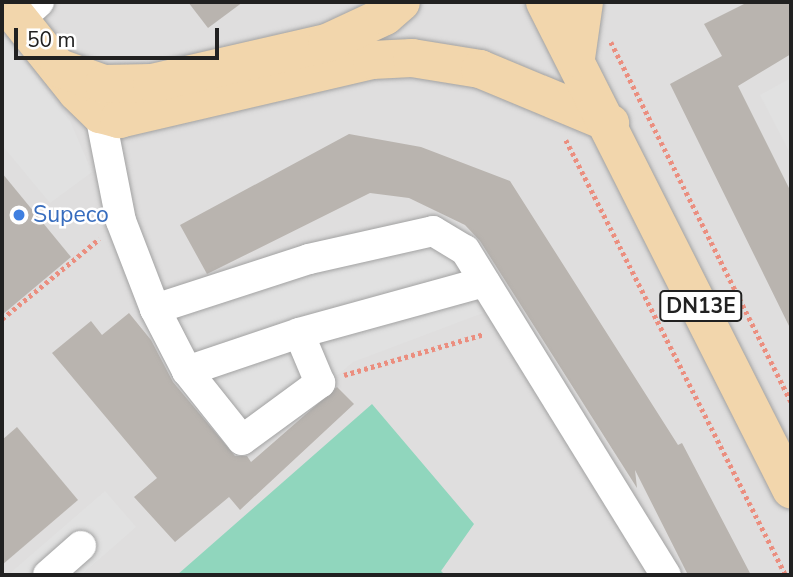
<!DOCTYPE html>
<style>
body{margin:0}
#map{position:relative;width:793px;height:577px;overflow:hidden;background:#f0eee9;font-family:"Nunito Sans",sans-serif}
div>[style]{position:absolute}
.residential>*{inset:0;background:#dfdede;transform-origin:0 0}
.pitch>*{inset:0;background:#90d6bd}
.parking>*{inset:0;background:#e1e1e1}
.building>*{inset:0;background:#b9b4af}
.path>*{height:4.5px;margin-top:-2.25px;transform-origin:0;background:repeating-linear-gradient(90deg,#eb8e7f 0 3.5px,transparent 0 7px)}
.roads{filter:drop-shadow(0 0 2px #a2a2a2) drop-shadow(0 0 2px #a2a2a2)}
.minor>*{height:30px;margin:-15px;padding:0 15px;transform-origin:15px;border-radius:15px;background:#fff}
.major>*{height:38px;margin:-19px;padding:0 19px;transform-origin:19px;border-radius:19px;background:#f2d6ac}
.dots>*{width:19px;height:19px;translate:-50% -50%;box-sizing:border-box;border:4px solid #fff;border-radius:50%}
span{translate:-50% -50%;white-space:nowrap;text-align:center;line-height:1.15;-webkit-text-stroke:5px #fff;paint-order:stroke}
.shield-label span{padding:2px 5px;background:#fff;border:2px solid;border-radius:5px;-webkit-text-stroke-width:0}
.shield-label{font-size:21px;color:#212121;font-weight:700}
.shop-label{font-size:23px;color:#366cbe}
.left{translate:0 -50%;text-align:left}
.frame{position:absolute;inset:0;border:4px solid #212121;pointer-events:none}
.scale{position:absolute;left:14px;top:28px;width:205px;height:32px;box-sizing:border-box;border:4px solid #212121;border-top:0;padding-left:9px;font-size:21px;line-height:24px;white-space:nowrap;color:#212121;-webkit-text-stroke:5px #fff;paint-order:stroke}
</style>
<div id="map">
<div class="residential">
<div style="left:2px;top:2px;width:789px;height:573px"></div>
</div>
<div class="pitch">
<div style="clip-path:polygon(372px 404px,474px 524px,441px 571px,445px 575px,177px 575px)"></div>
</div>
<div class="parking">
<div style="clip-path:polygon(2px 32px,70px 121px,92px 172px,50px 203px,2px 145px)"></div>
<div style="clip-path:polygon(791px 78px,791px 155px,760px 95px)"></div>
<div style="clip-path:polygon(427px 220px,483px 313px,353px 362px,239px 457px,135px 303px)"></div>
<div style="clip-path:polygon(105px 491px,136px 527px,81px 575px,8px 575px)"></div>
</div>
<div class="building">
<div style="clip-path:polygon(188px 2px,243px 2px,208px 28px)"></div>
<div style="clip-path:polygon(748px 2px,791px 2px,791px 54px,738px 86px,791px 192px,791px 330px,670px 84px,722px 56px,704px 24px)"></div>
<div style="clip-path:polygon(349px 134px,421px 147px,510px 181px,678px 445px,682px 443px,751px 575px,688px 575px,635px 470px,637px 488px,480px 241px,465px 225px,409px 198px,370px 193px,207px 274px,180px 225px)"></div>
<div style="clip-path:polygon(2px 173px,71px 257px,2px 315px)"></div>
<div style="clip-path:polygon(129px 313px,151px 340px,173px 382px,235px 456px,247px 456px,251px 462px,337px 387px,354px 404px,240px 510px,229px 497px,175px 542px,134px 497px,157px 478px,52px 353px,91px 321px,102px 335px)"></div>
<div style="clip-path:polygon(17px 427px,78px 500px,2px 565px,2px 440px)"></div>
</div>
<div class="path">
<div style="left:611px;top:42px;width:402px;rotate:63.4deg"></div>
<div style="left:566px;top:140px;width:487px;rotate:63.2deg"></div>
<div style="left:2px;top:319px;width:126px;rotate:-39.5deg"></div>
<div style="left:344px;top:375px;width:146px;rotate:-16.3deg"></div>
</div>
<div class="roads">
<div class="minor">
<div style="left:19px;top:20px;width:27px;rotate:-42deg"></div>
<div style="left:100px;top:114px;width:109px;rotate:78.9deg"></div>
<div style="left:121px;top:221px;width:94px;rotate:68.9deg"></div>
<div style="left:155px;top:309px;width:162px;rotate:-18deg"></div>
<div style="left:309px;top:259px;width:127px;rotate:-12.7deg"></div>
<div style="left:433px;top:231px;width:37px;rotate:31deg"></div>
<div style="left:465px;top:250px;width:382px;rotate:58.3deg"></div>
<div style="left:155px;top:309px;width:70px;rotate:62.7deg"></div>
<div style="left:187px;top:371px;width:88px;rotate:51.4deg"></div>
<div style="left:242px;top:440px;width:97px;rotate:-36.2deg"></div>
<div style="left:320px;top:383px;width:54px;rotate:-112.8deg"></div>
<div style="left:299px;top:333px;width:192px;rotate:-15.4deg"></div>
<div style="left:187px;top:371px;width:118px;rotate:-18.7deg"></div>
<div style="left:48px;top:575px;width:44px;rotate:-41.3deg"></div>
</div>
<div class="major">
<div style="left:5px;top:2px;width:115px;rotate:51.3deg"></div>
<div style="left:77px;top:92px;width:32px;rotate:44deg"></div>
<div style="left:100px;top:114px;width:20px;rotate:15deg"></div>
<div style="left:119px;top:119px;width:260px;rotate:-13.1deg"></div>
<div style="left:372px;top:60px;width:40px;rotate:-2.9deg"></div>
<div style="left:412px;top:58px;width:69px;rotate:9.2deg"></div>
<div style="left:480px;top:69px;width:141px;rotate:22.6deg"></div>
<div style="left:545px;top:2px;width:546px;rotate:63.2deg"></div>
<div style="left:576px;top:58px;width:57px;rotate:-81.9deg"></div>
<div style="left:59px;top:68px;width:48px;rotate:19.6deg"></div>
<div style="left:104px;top:84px;width:48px;rotate:-1.2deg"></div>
<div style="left:152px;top:83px;width:180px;rotate:-12.9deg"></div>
<div style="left:327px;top:43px;width:64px;rotate:-25deg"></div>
<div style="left:385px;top:16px;width:21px;rotate:-41deg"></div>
</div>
</div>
<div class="dots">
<div style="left:19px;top:215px;background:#3f7fe0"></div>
</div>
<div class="shield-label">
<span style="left:701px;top:306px">DN13E</span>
</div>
<div class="shop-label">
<span class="left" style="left:33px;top:215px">Supeco</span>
</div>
<div class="frame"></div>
<div class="scale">50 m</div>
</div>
